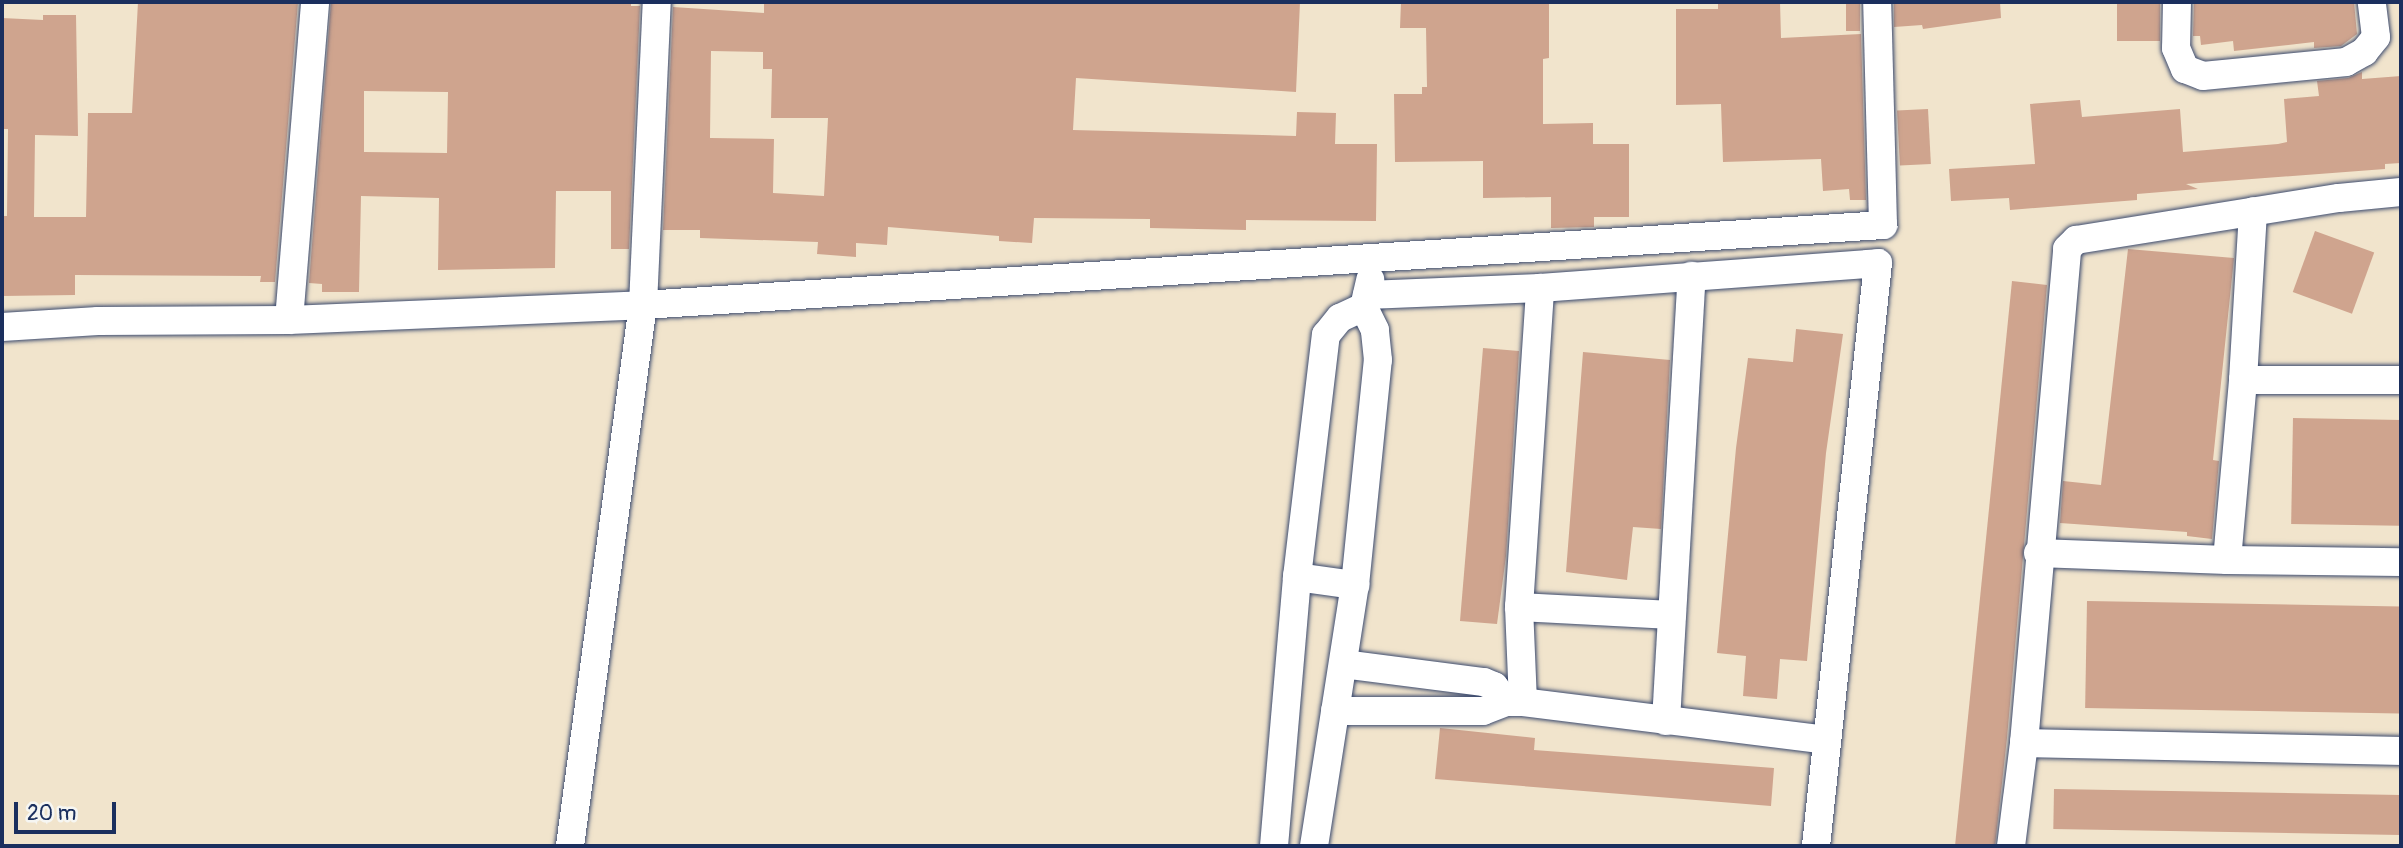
<!DOCTYPE html>
<style>
body{margin:0}
#map{position:relative;width:2403px;height:848px;overflow:hidden;background:#f1e4cc;font-family:Pangolin,sans-serif}
div>[style]{position:absolute}
.building>*{inset:0;background:#cfa48e;transform-origin:0 0}
.roads{filter:drop-shadow(0 0 2px #3b4a6e) drop-shadow(0 0 2px #3b4a6e)}
.minor>*{height:28px;margin:-14px;padding:0 14px;transform-origin:14px;border-radius:14px;background:#fff}
span{translate:-50% -50%;white-space:nowrap;text-align:center;line-height:1.15;-webkit-text-stroke:7px #f6f6f2;paint-order:stroke}
.frame{position:absolute;inset:0;border:4px solid #1b2f5e;pointer-events:none}
.scale{position:absolute;left:14px;top:802px;width:102px;height:32px;box-sizing:border-box;border:4px solid #1b2f5e;border-top:0;padding-left:9px;font-size:21px;line-height:24px;white-space:nowrap;color:#1b2f5e;-webkit-text-stroke:5px #f6f6f2;paint-order:stroke}
</style>
<div id="map">
<div class="building">
<div style="clip-path:polygon(138px 2px,298px 2px,275px 282px,260px 282px,261px 276px,75px 275px,75px 295px,2px 296px,2px 216px,7px 216px,8px 129px,2px 129px,2px 18px,43px 20px,43px 15px,76px 15px,78px 136px,35px 135px,34px 217px,86px 217px,88px 113px,132px 113px)"></div>
<div style="clip-path:polygon(evenodd,331px 2px,631px 2px,631px 6px,640px 6px,629px 249px,611px 249px,611px 191px,556px 191px,555px 268px,438px 270px,439px 198px,361px 196px,359px 292px,322px 292px,322px 284px,309px 283px,331px 2px,364px 91px,448px 92px,447px 153px,364px 152px,364px 91px)"></div>
<div style="clip-path:polygon(evenodd,764px 2px,1300px 2px,1296px 92px,1076px 78px,1073px 130px,1296px 136px,1297px 112px,1336px 113px,1335px 144px,1377px 144px,1376px 221px,1246px 220px,1246px 230px,1150px 228px,1150px 219px,1034px 218px,1032px 243px,999px 241px,999px 236px,888px 227px,887px 245px,856px 243px,856px 257px,817px 254px,818px 242px,700px 238px,700px 230px,663px 230px,673px 7px,764px 13px,764px 2px,711px 51px,763px 52px,763px 69px,772px 69px,771px 118px,828px 118px,824px 196px,773px 193px,774px 139px,710px 138px,711px 51px)"></div>
<div style="clip-path:polygon(1401px 2px,1549px 2px,1549px 58px,1543px 59px,1543px 124px,1593px 123px,1593px 144px,1629px 144px,1629px 217px,1594px 217px,1594px 227px,1551px 228px,1551px 197px,1483px 198px,1483px 161px,1395px 162px,1394px 94px,1422px 94px,1422px 87px,1427px 87px,1426px 28px,1400px 28px)"></div>
<div style="clip-path:polygon(1718px 2px,1780px 2px,1781px 38px,1861px 34px,1866px 200px,1850px 200px,1849px 189px,1823px 191px,1821px 159px,1723px 162px,1721px 104px,1676px 105px,1676px 9px,1718px 9px)"></div>
<div style="left:1846px;top:2px;width:14px;height:29px"></div>
<div style="clip-path:polygon(1894px 2px,2000px 2px,2001px 18px,1923px 29px,1922px 25px,1894px 27px)"></div>
<div style="left:2117px;top:2px;width:43px;height:39px"></div>
<div style="clip-path:polygon(2194px 2px,2354px 2px,2357px 34px,2341px 46px,2314px 48px,2314px 42px,2234px 51px,2233px 41px,2201px 45px,2200px 36px,2193px 36px)"></div>
<div style="clip-path:polygon(2362px 72px,2362px 79px,2401px 76px,2401px 163px,2385px 164px,2385px 169px,2186px 184px,2198px 189px,2137px 194px,2137px 200px,2010px 210px,2009px 198px,1951px 201px,1949px 169px,2035px 164px,2030px 104px,2080px 100px,2082px 117px,2180px 109px,2183px 152px,2278px 144px,2287px 142px,2284px 99px,2319px 96px,2317px 81px,2348px 78px)"></div>
<div style="left:1928px;top:109px;width:55px;height:31px;rotate:87deg"></div>
<div style="left:2315px;top:231px;width:63px;height:65px;rotate:20deg"></div>
<div style="clip-path:polygon(2128px 249px,2234px 258px,2213px 460px,2219px 461px,2212px 539px,2187px 536px,2187px 532px,2060px 523px,2063px 481px,2101px 485px)"></div>
<div style="clip-path:polygon(2012px 281px,2047px 285px,2007px 738px,1995px 846px,1955px 846px)"></div>
<div style="clip-path:polygon(1796px 329px,1843px 334px,1826px 453px,1807px 661px,1780px 659px,1777px 699px,1743px 696px,1746px 656px,1717px 653px,1736px 448px,1748px 358px,1793px 362px)"></div>
<div style="clip-path:polygon(1483px 348px,1519px 351px,1506px 556px,1497px 624px,1460px 621px)"></div>
<div style="clip-path:polygon(1583px 352px,1670px 360px,1661px 529px,1633px 527px,1627px 580px,1566px 572px)"></div>
<div style="left:2293px;top:418px;width:108px;height:106px;rotate:1deg"></div>
<div style="left:2087px;top:601px;width:314px;height:107px;rotate:1deg"></div>
<div style="clip-path:polygon(1440px 728px,1535px 738px,1534px 750px,1774px 768px,1771px 806px,1435px 779px)"></div>
<div style="left:2054px;top:789px;width:347px;height:40px;rotate:1deg"></div>
</div>
<div class="roads">
<div class="minor">
<div style="left:2177px;top:2px;width:46px;rotate:91.2deg"></div>
<div style="left:2176px;top:48px;width:23px;rotate:67deg"></div>
<div style="left:2185px;top:69px;width:19px;rotate:21deg"></div>
<div style="left:2203px;top:76px;width:144px;rotate:-5.6deg"></div>
<div style="left:2346px;top:62px;width:21px;rotate:-29deg"></div>
<div style="left:2364px;top:52px;width:19px;rotate:-51deg"></div>
<div style="left:2376px;top:37px;width:35px;rotate:-97deg"></div>
<div style="left:1367px;top:295px;width:173px;rotate:-2.3deg"></div>
<div style="left:1540px;top:288px;width:339px;rotate:-4.2deg"></div>
<div style="left:1878px;top:263px;width:586px;rotate:96.07deg"></div>
<div style="left:289px;top:320px;width:319px;rotate:-85.3deg"></div>
<div style="left:2px;top:327px;width:96px;rotate:-3.6deg"></div>
<div style="left:98px;top:321px;width:191px;rotate:-0.3deg"></div>
<div style="left:289px;top:320px;width:354px;rotate:-2.4deg"></div>
<div style="left:643px;top:305px;width:1243px;rotate:-3.69deg"></div>
<div style="left:1883px;top:225px;width:223px;rotate:-91.5deg"></div>
<div style="left:2243px;top:380px;width:158px"></div>
<div style="left:2038px;top:553px;width:189px;rotate:2.1deg"></div>
<div style="left:2227px;top:560px;width:174px;rotate:0.7deg"></div>
<div style="left:2227px;top:560px;width:181px;rotate:-84.9deg"></div>
<div style="left:2243px;top:380px;width:169px;rotate:-86.6deg"></div>
<div style="left:1297px;top:577px;width:59px;rotate:7.9deg"></div>
<div style="left:1519px;top:607px;width:153px;rotate:3deg"></div>
<div style="left:1343px;top:664px;width:142px;rotate:7.3deg"></div>
<div style="left:1484px;top:682px;width:11px;rotate:22deg"></div>
<div style="left:1494px;top:686px;width:20px;rotate:53deg"></div>
<div style="left:1523px;top:702px;width:95px;rotate:-92.4deg"></div>
<div style="left:1519px;top:607px;width:320px;rotate:-86.2deg"></div>
<div style="left:1335px;top:711px;width:148px"></div>
<div style="left:1483px;top:711px;width:25px;rotate:-21deg"></div>
<div style="left:1506px;top:702px;width:17px"></div>
<div style="left:1523px;top:702px;width:306px;rotate:7.1deg"></div>
<div style="left:1666px;top:721px;width:446px;rotate:-86.7deg"></div>
<div style="left:2024px;top:743px;width:377px;rotate:1.2deg"></div>
<div style="left:570px;top:846px;width:546px;rotate:-82.32deg"></div>
<div style="left:643px;top:305px;width:303px;rotate:-87.4deg"></div>
<div style="left:1274px;top:846px;width:270px;rotate:-85.1deg"></div>
<div style="left:1297px;top:577px;width:244px;rotate:-83.2deg"></div>
<div style="left:1326px;top:335px;width:22px;rotate:-51deg"></div>
<div style="left:1340px;top:318px;width:26px;rotate:-25deg"></div>
<div style="left:1314px;top:846px;width:264px;rotate:-81.1deg"></div>
<div style="left:1355px;top:585px;width:226px;rotate:-84.2deg"></div>
<div style="left:1378px;top:360px;width:30px;rotate:-96deg"></div>
<div style="left:1375px;top:330px;width:25px;rotate:-116deg"></div>
<div style="left:1364px;top:307px;width:28px;rotate:-77deg"></div>
<div style="left:2011px;top:846px;width:104px;rotate:-82.8deg"></div>
<div style="left:2024px;top:743px;width:496px;rotate:-85deg"></div>
<div style="left:2067px;top:249px;width:13px;rotate:-45deg"></div>
<div style="left:2076px;top:240px;width:266px;rotate:-9.1deg"></div>
<div style="left:2339px;top:198px;width:62px;rotate:-5.5deg"></div>
</div>
</div>
<div class="frame"></div>
<div class="scale">20 m</div>
</div>
